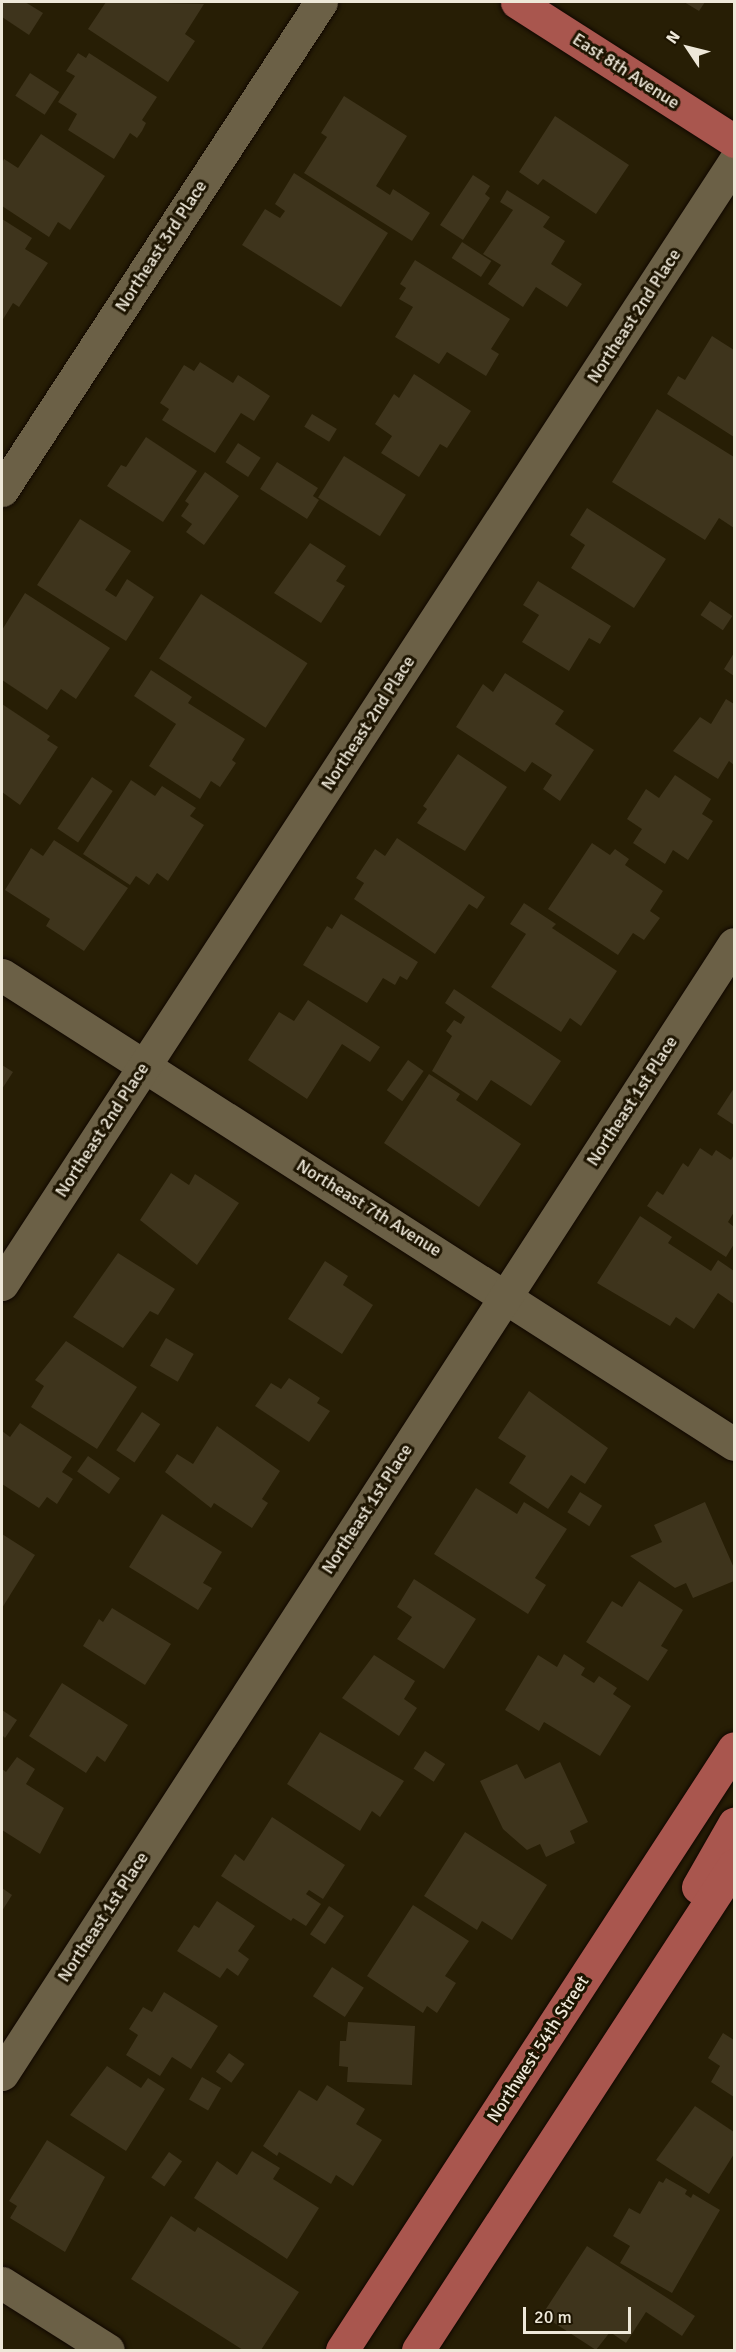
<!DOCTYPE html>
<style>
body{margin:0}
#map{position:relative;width:736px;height:2352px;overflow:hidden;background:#271e05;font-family:Signika,sans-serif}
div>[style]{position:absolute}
.building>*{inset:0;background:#3e341c;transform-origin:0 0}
.roads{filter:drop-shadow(0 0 2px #100700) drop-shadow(0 0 2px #100700)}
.minor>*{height:33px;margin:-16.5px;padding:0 16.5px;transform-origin:16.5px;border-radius:16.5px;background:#6b6046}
.major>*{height:33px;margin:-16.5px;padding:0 16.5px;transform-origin:16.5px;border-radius:16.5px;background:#a9564e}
span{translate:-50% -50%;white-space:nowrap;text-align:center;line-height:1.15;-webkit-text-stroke:6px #1d1400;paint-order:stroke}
.street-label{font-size:18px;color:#eee8d9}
.frame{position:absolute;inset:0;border:3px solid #eee8d9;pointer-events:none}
.north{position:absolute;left:658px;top:18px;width:60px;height:60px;-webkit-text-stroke:4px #1d1400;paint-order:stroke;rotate:305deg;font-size:16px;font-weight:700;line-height:24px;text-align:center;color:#eee8d9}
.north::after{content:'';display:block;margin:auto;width:21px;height:27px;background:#eee8d9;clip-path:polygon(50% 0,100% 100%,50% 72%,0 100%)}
.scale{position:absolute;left:523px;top:2307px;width:108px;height:27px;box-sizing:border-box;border:3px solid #eee8d9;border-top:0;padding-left:8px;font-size:18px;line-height:21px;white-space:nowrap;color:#eee8d9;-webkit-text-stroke:4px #1d1400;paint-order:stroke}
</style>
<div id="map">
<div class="building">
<div style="clip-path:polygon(2px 2px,25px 2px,43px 13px,29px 35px,2px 17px)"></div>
<div style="clip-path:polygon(106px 2px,204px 4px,185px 34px,195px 41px,168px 82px,88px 29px)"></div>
<div style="clip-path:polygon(684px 2px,705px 2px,699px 11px)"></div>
<div style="clip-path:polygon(78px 53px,86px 58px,89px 53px,157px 97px,142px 120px,146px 123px,142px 131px,137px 138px,130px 133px,114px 159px,68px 130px,77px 114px,58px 102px,75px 76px,66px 71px)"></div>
<div style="left:30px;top:73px;width:35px;height:27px;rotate:33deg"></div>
<div style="clip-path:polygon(344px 96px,407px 136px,376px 186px,390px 195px,393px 189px,430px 213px,412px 241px,304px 173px,327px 137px,321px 133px)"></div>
<div style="clip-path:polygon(555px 116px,629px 165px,596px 214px,543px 179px,538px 185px,519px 172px)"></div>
<div style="clip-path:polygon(41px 134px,105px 176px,70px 230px,58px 222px,49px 237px,2px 206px,2px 163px,4px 159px,18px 168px)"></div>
<div style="clip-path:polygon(294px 173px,388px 233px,341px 307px,242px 245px,265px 209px,280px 218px,285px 211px,275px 204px)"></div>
<div style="clip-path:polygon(473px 175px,490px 186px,485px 194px,490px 198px,463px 240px,440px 225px)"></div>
<div style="clip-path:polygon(507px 190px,550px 217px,543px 227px,565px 241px,551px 264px,582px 284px,567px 307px,536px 287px,523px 307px,488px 284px,501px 265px,483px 254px,513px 210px,500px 202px)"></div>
<div style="clip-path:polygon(2px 219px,32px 238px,25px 249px,48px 263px,19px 307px,13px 303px,2px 321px)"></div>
<div style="left:462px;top:242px;width:35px;height:19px;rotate:33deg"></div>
<div style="clip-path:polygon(415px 260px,510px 319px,491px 349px,499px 354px,486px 376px,447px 352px,439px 364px,395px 337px,413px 307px,399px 299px,406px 288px,400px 284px)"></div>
<div style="clip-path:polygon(712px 336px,734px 350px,734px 437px,667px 394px,678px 376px,685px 380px)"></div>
<div style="clip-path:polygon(200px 362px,233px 383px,238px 375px,270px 396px,254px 421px,241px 413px,215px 453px,162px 420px,169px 409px,160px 403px,184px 365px,194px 371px)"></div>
<div style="clip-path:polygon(414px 374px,471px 411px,447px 448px,440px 444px,419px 477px,381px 453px,392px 436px,375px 424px,394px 394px,399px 398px)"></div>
<div style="clip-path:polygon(657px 409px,734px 457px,734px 528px,719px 518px,705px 540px,612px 482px)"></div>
<div style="left:312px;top:414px;width:29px;height:15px;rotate:31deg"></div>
<div style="clip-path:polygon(146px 437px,197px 471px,163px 522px,107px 486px,121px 465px,126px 467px)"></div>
<div style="left:238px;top:443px;width:27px;height:23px;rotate:33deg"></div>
<div style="left:344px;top:456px;width:73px;height:49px;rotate:32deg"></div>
<div style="clip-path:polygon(277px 462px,318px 488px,313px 496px,319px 500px,307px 519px,260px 489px)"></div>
<div style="clip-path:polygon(205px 472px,239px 496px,204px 545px,186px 532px,192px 524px,181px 516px,189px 504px,185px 501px)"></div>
<div style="clip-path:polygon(587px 508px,666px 559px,634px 608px,571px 568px,585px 545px,570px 535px)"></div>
<div style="clip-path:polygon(80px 519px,131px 551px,105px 590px,116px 597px,127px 579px,154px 597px,126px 641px,37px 585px)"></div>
<div style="clip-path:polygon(310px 543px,346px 566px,336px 581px,345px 586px,321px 623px,274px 593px)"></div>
<div style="clip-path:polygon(538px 581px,611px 626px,600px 644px,589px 638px,569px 671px,522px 642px,539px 615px,523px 605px)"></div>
<div style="clip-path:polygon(25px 593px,110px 648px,76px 699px,61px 689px,47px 710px,2px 680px,2px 630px)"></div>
<div style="left:201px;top:594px;width:127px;height:77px;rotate:33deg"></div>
<div style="left:710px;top:601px;width:27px;height:17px;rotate:34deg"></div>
<div style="clip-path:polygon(734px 653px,734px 676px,724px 669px)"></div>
<div style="clip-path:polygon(151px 670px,192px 697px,188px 703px,245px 739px,232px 760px,236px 763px,220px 787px,211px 781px,200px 799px,149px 766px,176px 724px,134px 696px)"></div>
<div style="clip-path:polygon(505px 673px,564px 711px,555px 724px,594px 750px,560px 801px,543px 789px,552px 775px,532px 762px,525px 772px,456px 727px,483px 684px,493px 692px)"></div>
<div style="clip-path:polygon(726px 699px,734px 704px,734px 765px,729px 761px,718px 779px,673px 751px,700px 717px,711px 724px)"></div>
<div style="clip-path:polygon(2px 704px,50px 736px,47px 740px,58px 747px,20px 805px,2px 792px)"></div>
<div style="clip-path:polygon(458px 754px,507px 787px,465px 851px,417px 823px,427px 809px,423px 806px)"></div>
<div style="clip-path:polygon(675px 775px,711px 799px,702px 814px,713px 821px,688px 860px,673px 850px,665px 864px,633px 843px,642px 829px,627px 819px,646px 789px,659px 798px)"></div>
<div style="left:92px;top:777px;width:25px;height:62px;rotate:34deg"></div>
<div style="clip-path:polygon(131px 780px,155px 796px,162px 786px,196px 808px,190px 816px,204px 825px,168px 881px,157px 873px,149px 885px,136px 876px,130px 885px,83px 854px)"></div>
<div style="clip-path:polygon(397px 838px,485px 897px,477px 909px,469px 904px,435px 954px,354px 899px,364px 883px,356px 878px,375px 849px,385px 856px)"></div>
<div style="clip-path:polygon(54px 840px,128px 888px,84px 951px,46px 926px,50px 919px,5px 890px,31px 848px,43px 856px)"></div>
<div style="clip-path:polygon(592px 843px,610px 855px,615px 849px,629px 859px,625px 865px,663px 891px,650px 911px,660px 918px,644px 940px,633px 933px,618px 955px,548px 909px)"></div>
<div style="clip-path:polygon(524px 903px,556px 924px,552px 928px,617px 971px,581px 1026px,570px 1018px,561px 1032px,491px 987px,526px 934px,510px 924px)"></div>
<div style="clip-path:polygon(341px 914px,418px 962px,407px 980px,400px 976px,395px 985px,383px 978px,367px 1003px,303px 965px,327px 926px,332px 929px)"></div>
<div style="clip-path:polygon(454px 989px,561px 1061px,531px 1106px,491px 1080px,477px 1101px,432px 1071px,452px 1036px,446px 1031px,454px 1020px,461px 1024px,465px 1017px,445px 1003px)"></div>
<div style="clip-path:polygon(308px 1000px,380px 1047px,370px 1062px,342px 1044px,307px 1099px,248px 1060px,279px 1012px,294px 1021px)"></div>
<div style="left:408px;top:1060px;width:19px;height:37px;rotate:35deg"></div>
<div style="clip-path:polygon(2px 1065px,13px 1072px,2px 1089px)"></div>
<div style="clip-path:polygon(429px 1074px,460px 1094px,456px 1100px,521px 1144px,479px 1207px,384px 1143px)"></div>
<div style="clip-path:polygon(734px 1088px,734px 1125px,717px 1114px)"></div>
<div style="clip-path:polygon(700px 1148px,712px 1156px,716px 1150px,731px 1160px,734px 1154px,734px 1212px,728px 1222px,734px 1227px,734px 1244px,726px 1257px,647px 1206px,657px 1191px,663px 1195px,683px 1163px,688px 1167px)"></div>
<div style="clip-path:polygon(171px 1173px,189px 1185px,195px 1174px,239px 1203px,197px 1265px,140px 1220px)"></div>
<div style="clip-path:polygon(640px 1216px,672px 1237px,668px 1243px,711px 1271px,718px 1260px,734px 1271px,734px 1304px,718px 1293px,694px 1329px,676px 1317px,670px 1326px,597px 1283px)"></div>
<div style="clip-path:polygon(118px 1253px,175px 1289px,158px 1315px,150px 1311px,123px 1348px,73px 1317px)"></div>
<div style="clip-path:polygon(325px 1261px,348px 1276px,343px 1285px,373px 1305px,342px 1354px,288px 1319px)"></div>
<div style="left:166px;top:1338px;width:32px;height:32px;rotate:30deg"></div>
<div style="clip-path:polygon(66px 1341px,137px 1387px,97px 1449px,31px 1407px,44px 1386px,35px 1380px)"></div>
<div style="clip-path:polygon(289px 1378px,320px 1398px,317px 1403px,330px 1411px,309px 1442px,255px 1406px,271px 1383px,281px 1389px)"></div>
<div style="clip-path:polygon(529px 1391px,608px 1448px,585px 1484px,571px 1475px,548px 1509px,509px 1483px,526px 1456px,498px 1438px)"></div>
<div style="left:142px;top:1412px;width:22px;height:46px;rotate:34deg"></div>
<div style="clip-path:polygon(20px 1423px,72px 1457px,62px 1472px,73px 1479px,57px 1504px,47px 1497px,39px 1508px,2px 1484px,2px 1431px,10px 1437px)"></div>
<div style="clip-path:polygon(217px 1426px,280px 1471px,262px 1499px,268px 1503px,252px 1528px,214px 1503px,211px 1508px,165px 1472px,177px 1454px,193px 1464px)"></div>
<div style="left:88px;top:1456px;width:39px;height:19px;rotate:35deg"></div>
<div style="clip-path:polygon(476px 1488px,517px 1514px,524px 1502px,567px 1529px,535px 1578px,546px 1585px,528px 1614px,434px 1554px)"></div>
<div style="left:580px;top:1492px;width:26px;height:24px;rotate:32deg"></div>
<div style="clip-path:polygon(705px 1502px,734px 1568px,734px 1581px,693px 1598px,686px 1583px,675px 1588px,630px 1556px,662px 1542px,654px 1525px)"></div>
<div style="clip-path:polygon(162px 1514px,222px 1552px,203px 1583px,212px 1588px,198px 1610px,129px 1567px)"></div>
<div style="clip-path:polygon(2px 1534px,35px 1555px,2px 1608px)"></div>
<div style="clip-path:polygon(414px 1579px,476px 1619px,444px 1669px,397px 1639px,412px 1617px,397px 1607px)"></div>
<div style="clip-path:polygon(639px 1581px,683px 1610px,661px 1646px,668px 1650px,648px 1681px,586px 1642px,612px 1601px,622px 1607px)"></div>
<div style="clip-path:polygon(112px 1608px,171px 1644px,145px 1685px,83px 1646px,99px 1619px,103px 1622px)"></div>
<div style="clip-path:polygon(564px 1654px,585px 1668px,581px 1675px,594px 1683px,599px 1676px,617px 1688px,613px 1694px,631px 1706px,600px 1756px,544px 1722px,539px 1731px,505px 1710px,538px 1655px,557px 1667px)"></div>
<div style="clip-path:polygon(374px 1655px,415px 1681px,404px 1699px,417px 1708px,399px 1736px,342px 1698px)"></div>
<div style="clip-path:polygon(62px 1683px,128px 1725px,105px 1762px,97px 1756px,86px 1773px,29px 1736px)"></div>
<div style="clip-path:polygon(2px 1710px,17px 1720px,5px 1738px,2px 1735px)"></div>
<div style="clip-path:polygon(320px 1732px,404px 1781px,380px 1817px,372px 1811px,360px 1831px,287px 1784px)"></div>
<div style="left:425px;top:1751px;width:24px;height:21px;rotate:33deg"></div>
<div style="clip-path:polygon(17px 1757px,35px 1769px,26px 1784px,64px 1808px,40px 1854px,2px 1830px,2px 1769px,6px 1772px)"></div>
<div style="clip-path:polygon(560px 1762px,588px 1822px,570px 1831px,575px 1843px,546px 1857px,540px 1844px,527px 1850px,503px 1829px,480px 1781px,517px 1764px,525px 1779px)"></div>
<div style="clip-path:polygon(272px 1817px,345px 1865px,323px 1899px,309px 1890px,306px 1894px,321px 1904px,306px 1926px,293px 1918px,291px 1921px,221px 1876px,235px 1854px,244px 1861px)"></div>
<div style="clip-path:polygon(465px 1832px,547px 1885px,512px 1940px,482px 1921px,477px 1930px,424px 1896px)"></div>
<div style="clip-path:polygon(2px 1888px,12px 1895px,2px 1911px)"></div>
<div style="clip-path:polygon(217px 1901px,255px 1926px,238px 1951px,249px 1959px,238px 1976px,227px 1968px,220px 1978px,177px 1951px,194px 1925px,199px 1928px)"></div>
<div style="clip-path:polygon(413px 1905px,469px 1941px,445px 1976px,456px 1983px,437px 2013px,427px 2006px,423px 2013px,367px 1976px)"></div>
<div style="left:329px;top:1906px;width:18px;height:34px;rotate:34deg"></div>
<div style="left:332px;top:1967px;width:38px;height:35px;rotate:33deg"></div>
<div style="clip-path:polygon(164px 1992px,218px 2026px,191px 2069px,172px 2057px,160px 2076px,126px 2055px,138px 2035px,129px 2029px,143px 2007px,152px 2012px)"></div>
<div style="clip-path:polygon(348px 2022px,415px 2026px,412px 2085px,347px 2082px,348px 2067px,339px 2066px,340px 2041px,346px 2041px)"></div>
<div style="clip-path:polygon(723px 2033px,734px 2040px,734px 2097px,711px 2082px,720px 2066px,708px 2058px)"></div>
<div style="left:229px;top:2053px;width:19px;height:23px;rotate:35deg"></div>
<div style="clip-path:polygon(107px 2066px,141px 2088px,148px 2078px,165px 2089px,126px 2151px,70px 2115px)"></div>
<div style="left:202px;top:2077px;width:22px;height:26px;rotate:30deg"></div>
<div style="clip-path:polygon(327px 2085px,365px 2109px,356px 2124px,382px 2140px,353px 2186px,336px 2175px,331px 2184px,279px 2152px,277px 2156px,263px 2146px,299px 2090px,317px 2101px)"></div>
<div style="clip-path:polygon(695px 2106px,734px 2132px,734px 2154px,709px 2194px,656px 2160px)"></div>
<div style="clip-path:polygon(47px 2140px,105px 2177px,65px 2252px,10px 2218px,17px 2206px,9px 2201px)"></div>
<div style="clip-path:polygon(252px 2151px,280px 2168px,273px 2179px,319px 2208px,287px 2259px,194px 2198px,217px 2161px,237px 2175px)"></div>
<div style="left:169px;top:2152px;width:16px;height:31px;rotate:35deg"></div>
<div style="clip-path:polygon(666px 2178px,687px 2190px,685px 2194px,691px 2198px,693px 2194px,720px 2210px,672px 2293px,620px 2263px,630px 2246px,613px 2236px,629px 2208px,640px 2214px,659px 2181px,663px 2183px)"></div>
<div style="clip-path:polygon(171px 2216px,195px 2232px,198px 2227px,299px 2292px,261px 2350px,243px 2350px,131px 2279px)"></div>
<div style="clip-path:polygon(587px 2246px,695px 2316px,682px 2336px,646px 2312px,626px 2343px,610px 2332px,596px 2350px,542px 2315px)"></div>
</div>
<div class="roads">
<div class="minor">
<div style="left:2px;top:490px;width:583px;rotate:-56.83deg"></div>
<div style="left:2px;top:975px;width:869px;rotate:32.65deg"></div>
<div style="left:2px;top:1284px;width:1340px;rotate:-56.88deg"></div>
<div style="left:2px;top:2074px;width:1346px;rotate:-57.07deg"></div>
<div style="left:2px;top:2283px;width:125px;rotate:32.3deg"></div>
</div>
<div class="major">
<div style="left:517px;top:2px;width:258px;rotate:32.6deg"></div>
<div style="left:698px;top:1887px;width:73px;rotate:-60.3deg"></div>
<div style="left:342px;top:2350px;width:718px;rotate:-56.93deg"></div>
<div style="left:418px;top:2350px;width:579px;rotate:-56.91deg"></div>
</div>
</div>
<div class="street-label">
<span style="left:626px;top:71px;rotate:33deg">East 8th Avenue</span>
<span style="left:161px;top:246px;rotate:-57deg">Northeast 3rd Place</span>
<span style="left:634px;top:316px;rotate:-57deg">Northeast 2nd Place</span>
<span style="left:368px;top:723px;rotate:-57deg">Northeast 2nd Place</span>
<span style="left:632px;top:1101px;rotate:-57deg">Northeast 1st Place</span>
<span style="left:102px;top:1130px;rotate:-57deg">Northeast 2nd Place</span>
<span style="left:369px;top:1208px;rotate:32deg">Northeast 7th Avenue</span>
<span style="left:367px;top:1509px;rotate:-57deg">Northeast 1st Place</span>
<span style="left:103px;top:1917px;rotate:-57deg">Northeast 1st Place</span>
<span style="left:538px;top:2049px;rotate:-57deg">Northwest 54th Street</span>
</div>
<div class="frame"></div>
<div class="north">N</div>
<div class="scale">20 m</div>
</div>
